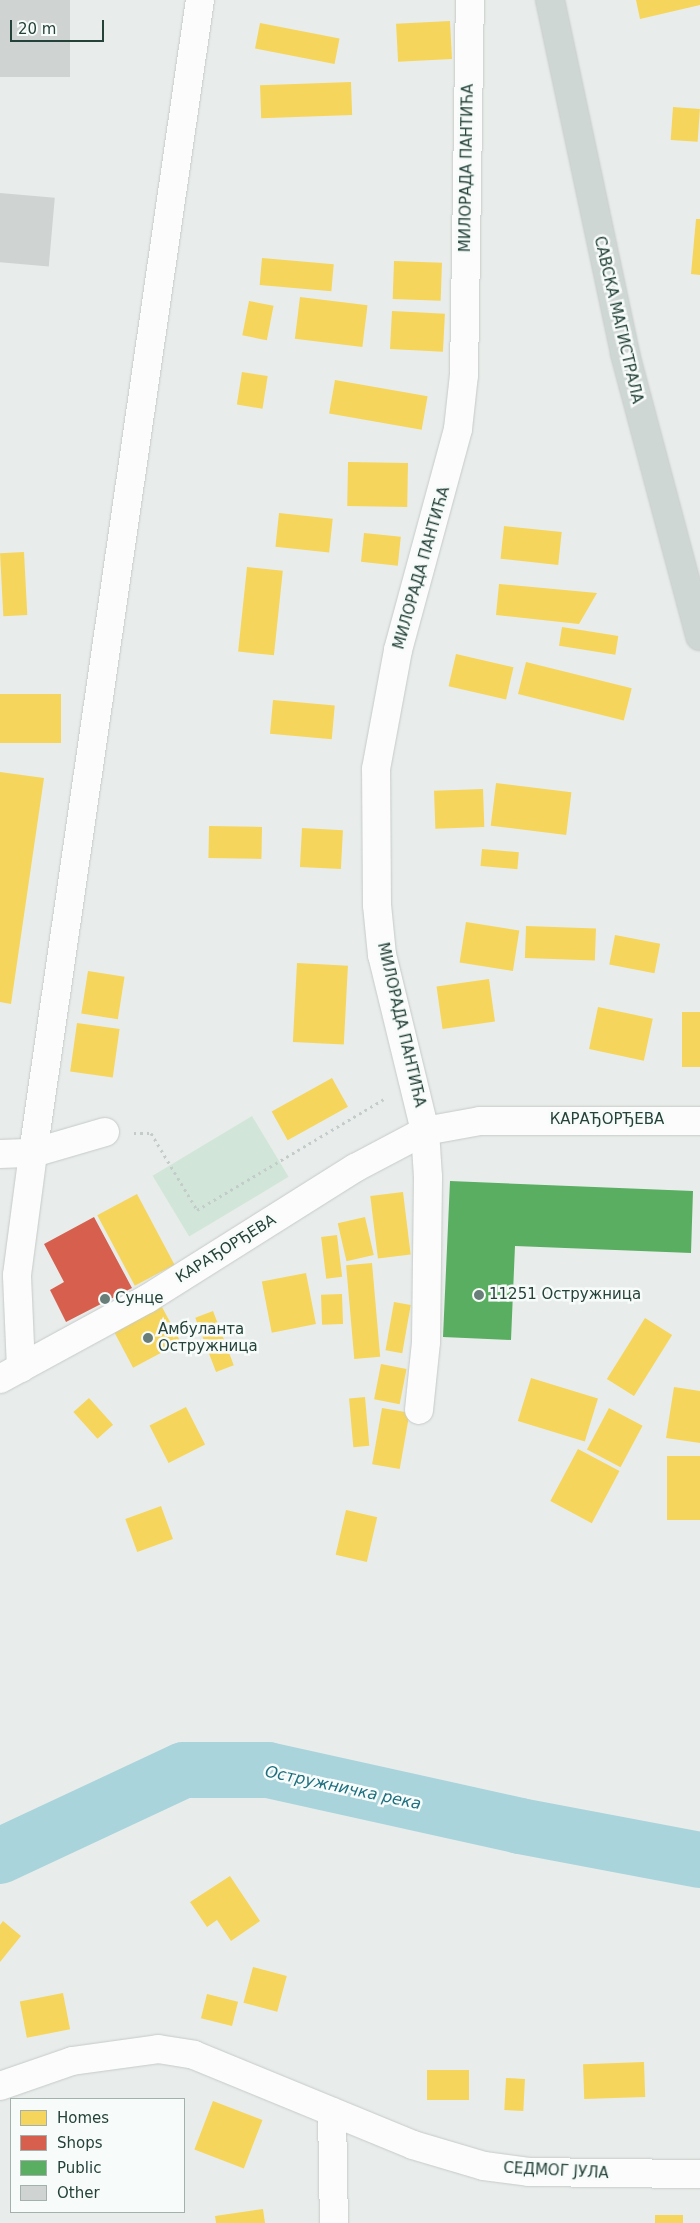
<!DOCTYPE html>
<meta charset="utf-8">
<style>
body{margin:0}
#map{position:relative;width:700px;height:2223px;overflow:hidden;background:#e8edeb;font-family:"DejaVu Sans",sans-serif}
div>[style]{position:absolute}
.green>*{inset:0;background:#d1e6d8;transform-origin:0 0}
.homes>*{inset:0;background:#f6d55c;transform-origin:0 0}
.shops>*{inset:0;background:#d6604d}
.public>*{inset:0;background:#5aae61}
.river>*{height:56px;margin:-28px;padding:0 28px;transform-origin:28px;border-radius:28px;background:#a9d4db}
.building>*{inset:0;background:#cfd4d2;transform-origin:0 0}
.path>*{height:3px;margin-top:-1.5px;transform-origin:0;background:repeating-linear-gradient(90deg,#c3ccca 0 2.5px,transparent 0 6.5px)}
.roads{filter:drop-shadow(0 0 1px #c5cac8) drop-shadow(0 0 1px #c5cac8)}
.minor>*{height:28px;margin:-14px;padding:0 14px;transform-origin:14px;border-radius:14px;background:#fcfcfc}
.major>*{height:28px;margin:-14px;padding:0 14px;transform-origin:14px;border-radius:14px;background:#cfd7d5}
.dots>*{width:14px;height:14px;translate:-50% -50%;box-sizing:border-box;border:2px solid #f7fbf9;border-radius:50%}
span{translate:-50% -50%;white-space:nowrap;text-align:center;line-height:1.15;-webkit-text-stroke:5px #f7fbf9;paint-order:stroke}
.street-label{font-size:15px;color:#24423a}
.poi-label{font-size:15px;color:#24423a}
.left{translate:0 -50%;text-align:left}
.water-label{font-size:16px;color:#1c6f80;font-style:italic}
.legend{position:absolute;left:10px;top:2098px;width:175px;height:115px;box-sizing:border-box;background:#f7fbf9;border:1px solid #a3b1ad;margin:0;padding:6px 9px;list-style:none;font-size:15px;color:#24423a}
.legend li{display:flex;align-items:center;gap:10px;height:25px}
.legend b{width:25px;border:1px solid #a3b1ad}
.scale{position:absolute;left:10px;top:20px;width:94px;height:22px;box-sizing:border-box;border:2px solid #24423a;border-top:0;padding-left:6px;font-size:15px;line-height:18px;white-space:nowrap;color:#24423a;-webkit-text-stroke:4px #f7fbf9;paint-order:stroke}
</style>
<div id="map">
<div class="green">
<div style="left:252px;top:1116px;width:71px;height:116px;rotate:59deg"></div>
</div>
<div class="homes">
<div style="clip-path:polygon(636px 0,700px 0,700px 5px,640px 19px)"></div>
<div style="left:450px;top:21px;width:38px;height:54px;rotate:87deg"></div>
<div style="left:260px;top:23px;width:81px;height:26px;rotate:11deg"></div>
<div style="left:351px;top:82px;width:33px;height:91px;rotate:88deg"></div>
<div style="left:673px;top:107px;width:27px;height:33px;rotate:4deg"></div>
<div style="clip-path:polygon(696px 219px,700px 219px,700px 275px,691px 274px)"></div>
<div style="left:262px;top:258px;width:72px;height:27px;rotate:5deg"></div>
<div style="left:394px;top:261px;width:48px;height:38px;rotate:2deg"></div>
<div style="left:300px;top:297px;width:68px;height:42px;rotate:7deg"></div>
<div style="left:249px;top:301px;width:25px;height:35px;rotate:11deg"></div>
<div style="left:392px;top:311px;width:53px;height:38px;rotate:3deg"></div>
<div style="left:242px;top:372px;width:26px;height:33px;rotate:9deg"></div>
<div style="left:335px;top:380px;width:94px;height:34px;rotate:10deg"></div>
<div style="left:348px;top:462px;width:60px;height:44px;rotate:1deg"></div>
<div style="left:279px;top:513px;width:54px;height:34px;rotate:6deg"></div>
<div style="left:504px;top:526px;width:58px;height:33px;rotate:6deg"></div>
<div style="left:364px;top:533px;width:37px;height:29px;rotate:6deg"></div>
<div style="left:24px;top:552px;width:63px;height:24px;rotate:87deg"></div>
<div style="left:247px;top:567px;width:36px;height:85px;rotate:6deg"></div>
<div style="clip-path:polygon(499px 584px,597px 593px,579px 624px,496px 615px)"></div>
<div style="left:562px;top:627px;width:57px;height:19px;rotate:9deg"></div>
<div style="left:456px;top:654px;width:59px;height:33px;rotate:13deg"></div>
<div style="left:526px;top:662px;width:109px;height:33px;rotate:14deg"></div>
<div style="left:0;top:694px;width:61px;height:49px"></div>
<div style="left:273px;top:700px;width:62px;height:34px;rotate:5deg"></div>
<div style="clip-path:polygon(0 772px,44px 778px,11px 1004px,0 1002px)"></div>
<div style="left:496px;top:783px;width:76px;height:43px;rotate:7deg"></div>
<div style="left:483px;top:789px;width:38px;height:49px;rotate:88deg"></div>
<div style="left:209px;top:826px;width:53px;height:32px;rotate:1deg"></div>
<div style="left:302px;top:828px;width:41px;height:39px;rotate:3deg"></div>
<div style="left:482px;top:849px;width:37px;height:17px;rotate:5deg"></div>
<div style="left:466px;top:922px;width:54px;height:41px;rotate:9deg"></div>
<div style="left:526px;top:926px;width:70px;height:32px;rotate:2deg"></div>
<div style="left:615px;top:935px;width:46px;height:30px;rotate:11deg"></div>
<div style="left:297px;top:963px;width:51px;height:79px;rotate:3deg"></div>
<div style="left:88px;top:971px;width:37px;height:43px;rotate:9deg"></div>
<div style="left:489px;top:979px;width:43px;height:53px;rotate:82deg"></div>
<div style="left:598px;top:1007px;width:56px;height:43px;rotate:12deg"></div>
<div style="left:682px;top:1012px;width:18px;height:55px"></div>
<div style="left:77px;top:1023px;width:43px;height:49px;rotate:8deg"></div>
<div style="left:332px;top:1078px;width:33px;height:69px;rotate:61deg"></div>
<div style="left:403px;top:1192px;width:63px;height:33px;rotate:83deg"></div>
<div style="left:137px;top:1194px;width:80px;height:45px;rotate:62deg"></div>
<div style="left:365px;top:1217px;width:39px;height:28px;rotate:77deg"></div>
<div style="left:337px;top:1235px;width:42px;height:16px;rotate:83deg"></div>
<div style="left:372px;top:1263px;width:94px;height:26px;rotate:85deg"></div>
<div style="left:306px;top:1273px;width:52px;height:45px;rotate:79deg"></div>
<div style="left:342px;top:1294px;width:30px;height:21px;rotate:88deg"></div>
<div style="left:394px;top:1302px;width:17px;height:49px;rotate:10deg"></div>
<div style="left:162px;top:1307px;width:40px;height:54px;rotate:62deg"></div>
<div style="left:213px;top:1311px;width:58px;height:19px;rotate:69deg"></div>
<div style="left:645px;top:1318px;width:32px;height:72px;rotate:32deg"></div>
<div style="left:381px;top:1364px;width:26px;height:36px;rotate:11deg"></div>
<div style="left:531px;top:1378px;width:70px;height:45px;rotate:17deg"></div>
<div style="clip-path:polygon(674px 1387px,700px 1391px,700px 1443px,666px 1438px)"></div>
<div style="left:365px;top:1397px;width:49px;height:16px;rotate:85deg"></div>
<div style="left:89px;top:1398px;width:36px;height:21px;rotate:48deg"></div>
<div style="left:186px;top:1407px;width:42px;height:41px;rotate:63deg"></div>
<div style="left:382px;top:1408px;width:28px;height:57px;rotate:10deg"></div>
<div style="left:609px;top:1408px;width:38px;height:47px;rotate:28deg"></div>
<div style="left:578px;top:1449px;width:47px;height:59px;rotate:28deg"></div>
<div style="left:700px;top:1456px;width:64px;height:33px;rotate:90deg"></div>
<div style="left:161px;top:1506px;width:35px;height:38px;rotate:70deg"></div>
<div style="left:346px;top:1510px;width:32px;height:46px;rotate:13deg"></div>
<div style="clip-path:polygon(230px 1876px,260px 1921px,231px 1941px,217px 1920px,207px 1927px,190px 1902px)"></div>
<div style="clip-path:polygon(3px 1921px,21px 1936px,0 1962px,0 1925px)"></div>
<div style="left:253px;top:1967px;width:35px;height:37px;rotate:15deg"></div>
<div style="left:63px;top:1993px;width:37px;height:44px;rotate:79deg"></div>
<div style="left:207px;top:1994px;width:32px;height:25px;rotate:14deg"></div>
<div style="left:644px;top:2062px;width:35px;height:61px;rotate:88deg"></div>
<div style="left:469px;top:2070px;width:30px;height:42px;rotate:90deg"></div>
<div style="left:506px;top:2078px;width:19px;height:32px;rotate:3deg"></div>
<div style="left:213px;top:2101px;width:53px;height:52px;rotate:21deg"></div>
<div style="clip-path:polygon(263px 2209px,265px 2223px,216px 2223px,215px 2216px)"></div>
<div style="left:683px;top:2215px;width:8px;height:28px;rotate:90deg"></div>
</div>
<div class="shops">
<div style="clip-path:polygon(94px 1217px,132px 1288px,66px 1322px,50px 1290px,64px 1282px,44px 1244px)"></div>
</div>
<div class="public">
<div style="clip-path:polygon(450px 1181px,693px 1191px,691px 1253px,515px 1246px,511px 1340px,443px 1337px)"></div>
</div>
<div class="river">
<div style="left:0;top:1856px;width:203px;rotate:-25.1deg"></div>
<div style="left:184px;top:1770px;width:84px"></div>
<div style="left:268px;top:1770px;width:258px;rotate:12.5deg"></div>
<div style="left:520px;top:1826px;width:183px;rotate:10.7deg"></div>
</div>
<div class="building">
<div style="left:0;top:0;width:70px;height:77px"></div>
<div style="left:0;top:193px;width:55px;height:69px;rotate:5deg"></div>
</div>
<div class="path">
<div style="left:134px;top:1133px;width:17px"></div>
<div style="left:151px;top:1133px;width:90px;rotate:59.1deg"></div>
<div style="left:197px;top:1210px;width:220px;rotate:-30.7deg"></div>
</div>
<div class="roads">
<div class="minor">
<div style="left:0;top:1154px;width:33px;rotate:-2deg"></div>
<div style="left:33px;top:1153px;width:75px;rotate:-16.3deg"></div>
<div style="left:21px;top:1368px;width:93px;rotate:-92.5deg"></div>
<div style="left:17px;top:1275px;width:123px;rotate:-82.5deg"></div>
<div style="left:33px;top:1153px;width:1165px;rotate:-81.76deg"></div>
<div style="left:0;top:1379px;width:167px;rotate:-28.6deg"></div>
<div style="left:147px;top:1299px;width:246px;rotate:-32.2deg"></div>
<div style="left:355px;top:1168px;width:79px;rotate:-27.9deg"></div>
<div style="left:425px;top:1131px;width:56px;rotate:-10.3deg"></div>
<div style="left:480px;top:1121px;width:220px"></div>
<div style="left:419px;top:1410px;width:68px;rotate:-84.1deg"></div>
<div style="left:426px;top:1342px;width:165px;rotate:-89.3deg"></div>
<div style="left:428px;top:1177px;width:46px;rotate:-93.7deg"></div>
<div style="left:425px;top:1131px;width:181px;rotate:-103.7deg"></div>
<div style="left:382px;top:955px;width:50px;rotate:-95.7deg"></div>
<div style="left:377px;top:905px;width:136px;rotate:-90.4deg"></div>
<div style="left:376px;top:769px;width:121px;rotate:-79.5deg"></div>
<div style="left:398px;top:650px;width:229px;rotate:-74.8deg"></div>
<div style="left:458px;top:429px;width:54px;rotate:-83.7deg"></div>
<div style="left:464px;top:375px;width:375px;rotate:-89.1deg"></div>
<div style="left:0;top:2086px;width:76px;rotate:-19.1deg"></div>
<div style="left:72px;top:2061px;width:87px;rotate:-7.9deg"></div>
<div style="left:158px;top:2049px;width:36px;rotate:9deg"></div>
<div style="left:194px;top:2055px;width:237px;rotate:22.3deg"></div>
<div style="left:413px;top:2145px;width:74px;rotate:16.5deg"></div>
<div style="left:484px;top:2166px;width:45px;rotate:7.6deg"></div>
<div style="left:529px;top:2172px;width:171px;rotate:0.7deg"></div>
<div style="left:332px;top:2112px;width:111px;rotate:89deg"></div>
</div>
<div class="major">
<div style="left:550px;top:0;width:362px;rotate:78deg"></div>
<div style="left:625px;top:354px;width:292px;rotate:75.1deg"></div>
</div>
</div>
<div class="dots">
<div style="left:479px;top:1295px;background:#697e78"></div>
<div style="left:105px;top:1299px;background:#697e78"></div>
<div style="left:148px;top:1338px;background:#697e78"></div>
</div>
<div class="street-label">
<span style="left:467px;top:168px;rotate:-89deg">МИЛОРАДА ПАНТИЋА</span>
<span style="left:618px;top:320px;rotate:77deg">САВСКА МАГИСТРАЛА</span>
<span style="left:422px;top:568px;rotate:-74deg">МИЛОРАДА ПАНТИЋА</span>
<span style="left:401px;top:1025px;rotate:77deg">МИЛОРАДА ПАНТИЋА</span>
<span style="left:607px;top:1120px">КАРАЂОРЂЕВА</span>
<span style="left:226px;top:1249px;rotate:-32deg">КАРАЂОРЂЕВА</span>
<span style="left:556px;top:2171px;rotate:3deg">СЕДМОГ ЈУЛА</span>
</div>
<div class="poi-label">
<span class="left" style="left:489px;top:1295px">11251 Остружница</span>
<span class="left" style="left:115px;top:1299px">Сунце</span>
<span class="left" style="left:158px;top:1338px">Амбуланта<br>Остружница</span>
</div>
<div class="water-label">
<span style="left:343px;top:1788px;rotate:12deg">Остружничка река</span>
</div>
<ul class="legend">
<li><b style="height:14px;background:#f6d55c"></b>Homes</li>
<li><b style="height:14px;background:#d6604d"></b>Shops</li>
<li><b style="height:14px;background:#5aae61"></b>Public</li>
<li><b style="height:14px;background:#cfd4d2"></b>Other</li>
</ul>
<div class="scale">20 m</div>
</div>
